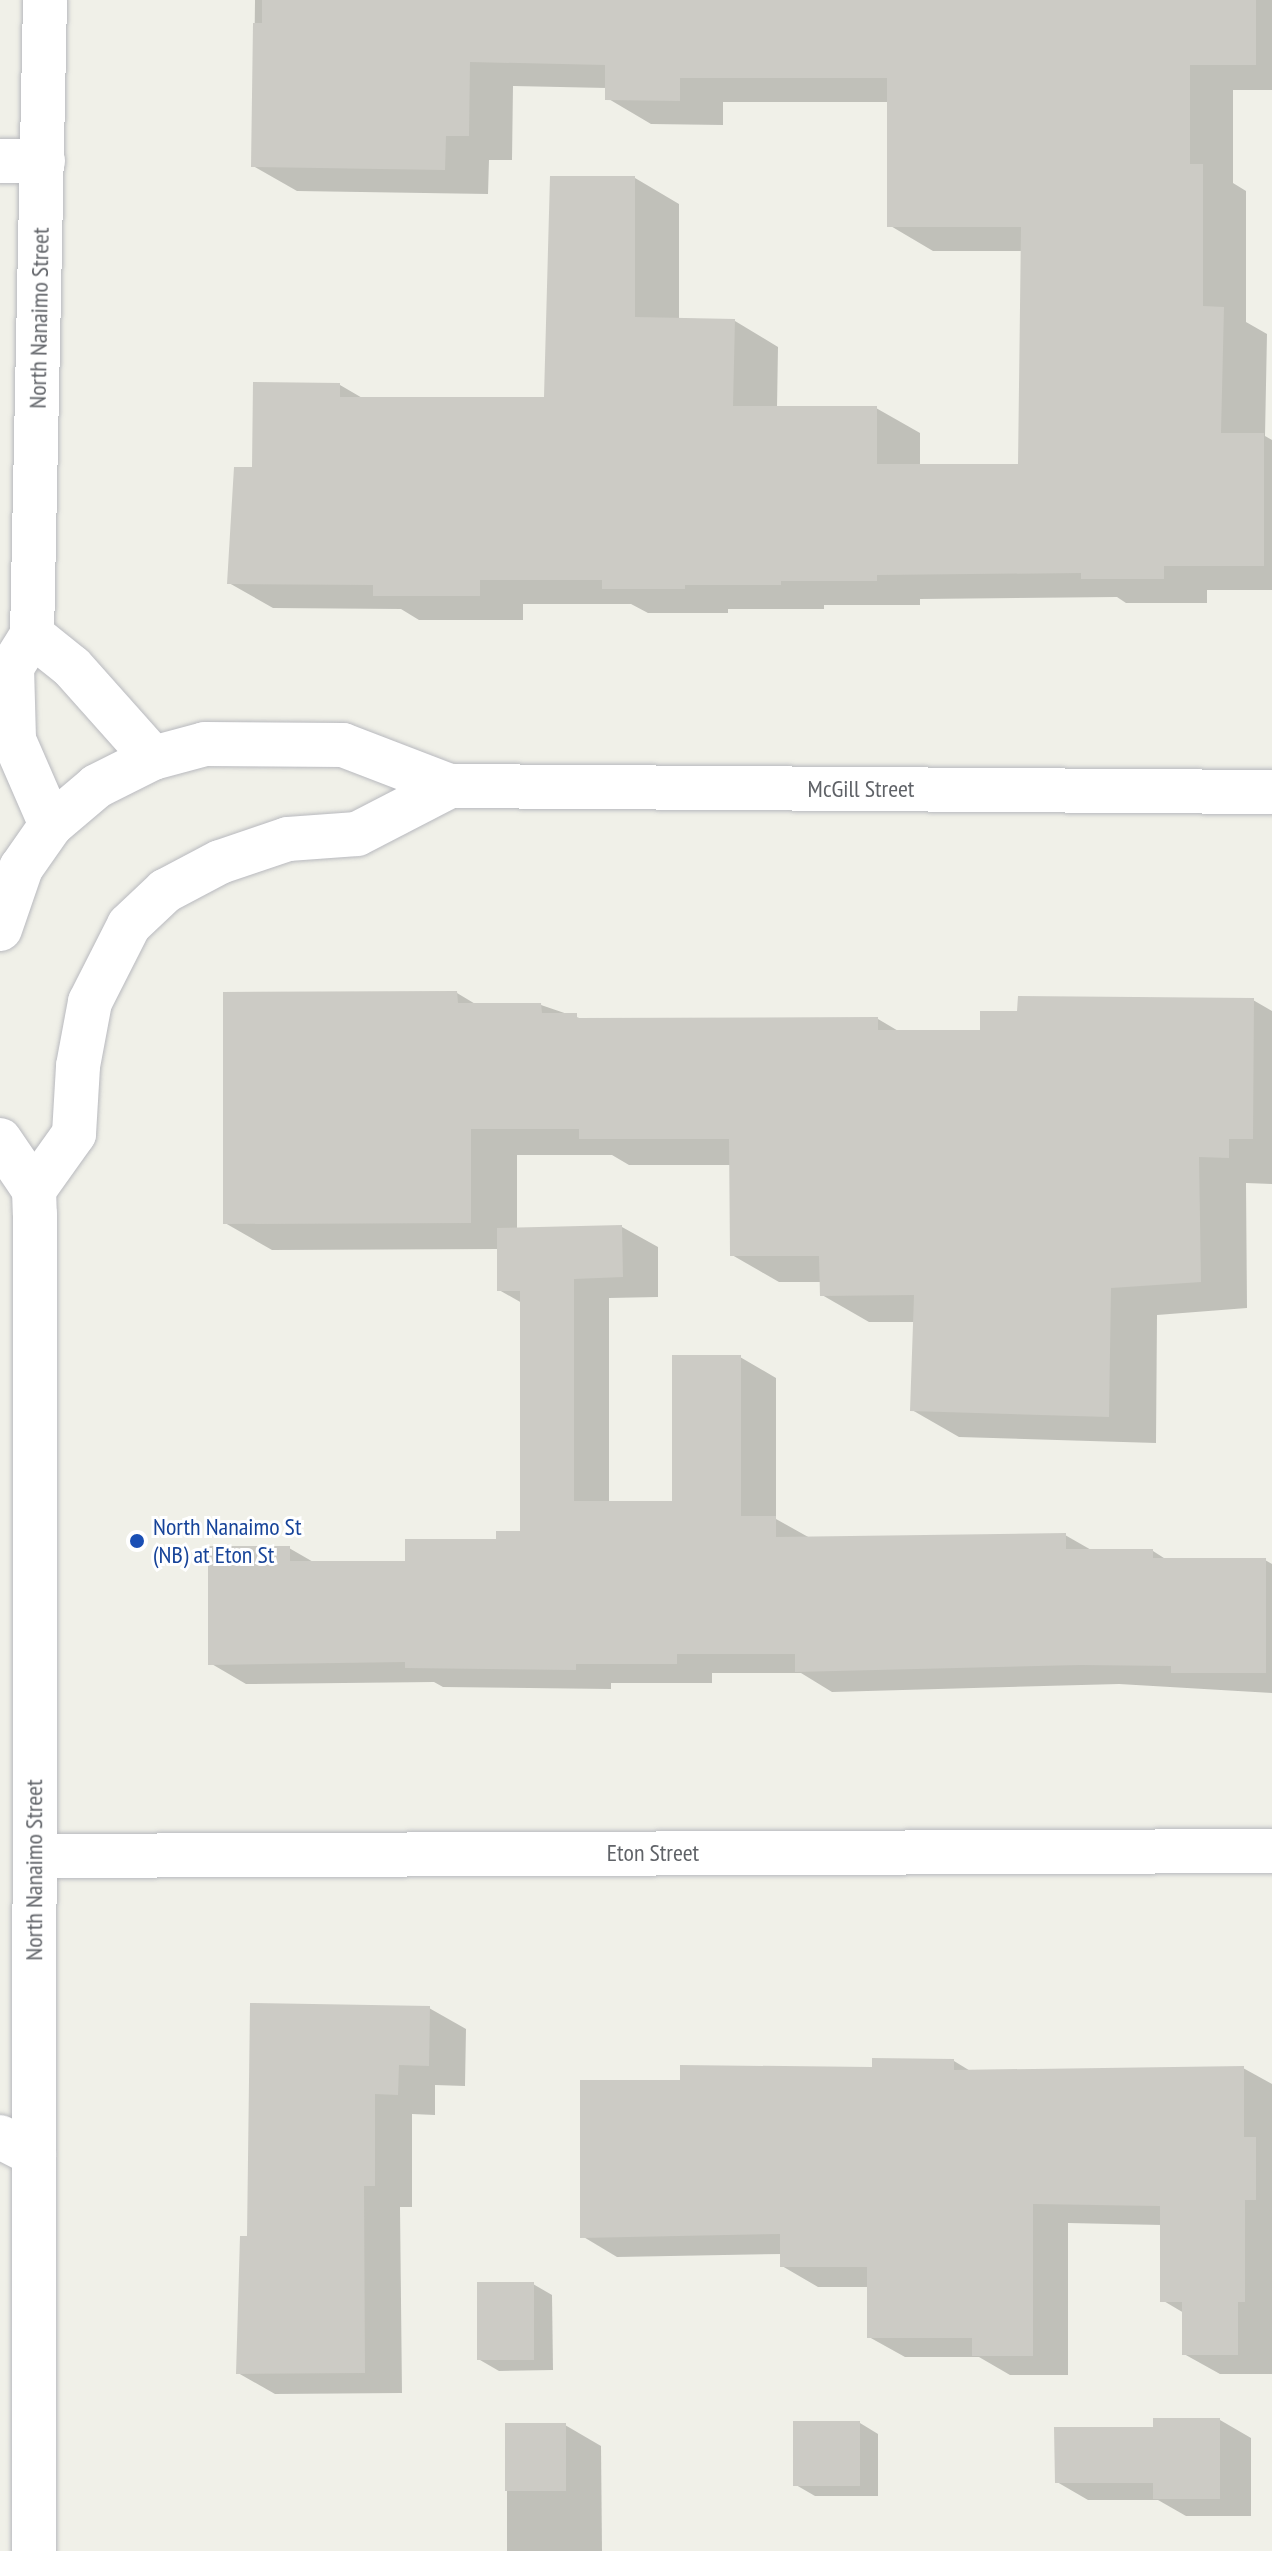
<!DOCTYPE html>
<style>
body{margin:0}
#map{position:relative;width:1272px;height:2551px;overflow:hidden;background:#f0f0e8;font-family:"PT Sans Narrow",sans-serif}
div>[style]{position:absolute}
.shadow>*{inset:0;background:#0003}
.building>*{inset:0;background:#cccbc5;transform-origin:0 0}
.roads{filter:drop-shadow(0 0 2px #b8b9be) drop-shadow(0 0 2px #b8b9be)}
.minor>*{height:44px;margin:-22px;padding:0 22px;transform-origin:22px;border-radius:22px;background:#fff}
.secondary>*{height:44px;margin:-22px;padding:0 22px;transform-origin:22px;border-radius:22px;background:#fff}
.dots>*{width:22px;height:22px;translate:-50% -50%;box-sizing:border-box;border:4px solid #fff;border-radius:50%}
span{translate:-50% -50%;white-space:nowrap;text-align:center;line-height:1.15;-webkit-text-stroke:6px #fff;paint-order:stroke}
.street-label{font-size:24px;color:#5f6267}
.transit-label{font-size:24px;color:#164399}
.left{translate:0 -50%;text-align:left}
</style>
<div id="map">
<div class="shadow">
<div style="clip-path:polygon(255px 0,1272px 0,1272px 90px,1233px 90px,1233px 183px,1246px 191px,1246px 322px,1267px 334px,1265px 436px,1272px 440px,1272px 590px,1207px 590px,1207px 603px,1126px 603px,1117px 597px,920px 599px,920px 605px,824px 605px,824px 609px,728px 609px,728px 613px,648px 613px,631px 604px,523px 604px,523px 620px,419px 620px,401px 609px,273px 608px,229px 583px,254px 469px,340px 385px,364px 399px,546px 399px,635px 178px,679px 204px,679px 320px,735px 321px,778px 347px,777px 408px,876px 408px,920px 433px,920px 466px,1020px 466px,1022px 251px,933px 251px,889px 225px,889px 102px,723px 102px,723px 125px,651px 124px,607px 98px,607px 88px,513px 86px,512px 160px,489px 160px,488px 194px,297px 191px,253px 166px)"></div>
<div style="clip-path:polygon(457px 993px,477px 1005px,541px 1005px,585px 1020px,878px 1019px,900px 1032px,982px 1032px,1019px 1013px,1253px 1000px,1272px 1011px,1272px 1184px,1246px 1183px,1247px 1308px,1157px 1315px,1156px 1443px,959px 1437px,912px 1410px,915px 1322px,869px 1322px,822px 1295px,822px 1282px,779px 1282px,732px 1255px,731px 1165px,629px 1165px,612px 1155px,517px 1155px,517px 1230px,622px 1227px,658px 1247px,658px 1297px,609px 1298px,609px 1503px,674px 1503px,740px 1357px,776px 1378px,776px 1519px,810px 1538px,1065px 1535px,1093px 1551px,1153px 1551px,1167px 1560px,1265px 1560px,1272px 1564px,1272px 1693px,1119px 1684px,832px 1692px,801px 1673px,712px 1673px,712px 1683px,611px 1683px,611px 1689px,443px 1687px,434px 1682px,246px 1684px,210px 1663px,289px 1548px,315px 1563px,407px 1563px,522px 1533px,522px 1303px,499px 1290px,499px 1249px,272px 1250px,225px 1223px)"></div>
<div style="clip-path:polygon(429px 2008px,466px 2029px,465px 2086px,435px 2085px,435px 2115px,412px 2114px,412px 2207px,400px 2207px,402px 2393px,275px 2394px,238px 2373px,249px 2238px)"></div>
<div style="clip-path:polygon(954px 2061px,972px 2072px,1243px 2068px,1272px 2084px,1272px 2374px,1220px 2374px,1184px 2354px,1184px 2313px,1162px 2300px,1162px 2225px,1068px 2223px,1068px 2375px,1010px 2375px,979px 2357px,905px 2357px,869px 2337px,869px 2287px,818px 2287px,782px 2266px,782px 2254px,617px 2257px,582px 2236px,682px 2082px)"></div>
<div style="clip-path:polygon(533px 2284px,552px 2295px,553px 2370px,499px 2371px,480px 2360px)"></div>
<div style="clip-path:polygon(1220px 2420px,1251px 2438px,1251px 2516px,1186px 2516px,1158px 2500px,1088px 2500px,1057px 2482px,1155px 2429px)"></div>
<div style="clip-path:polygon(860px 2423px,878px 2434px,878px 2496px,815px 2496px,796px 2485px)"></div>
<div style="clip-path:polygon(507px 2425px,565px 2425px,601px 2446px,602px 2551px,507px 2551px)"></div>
</div>
<div class="building">
<div style="clip-path:polygon(262px 0,1256px 0,1256px 65px,1190px 65px,1190px 164px,1203px 164px,1203px 306px,1224px 307px,1221px 433px,1264px 433px,1264px 566px,1164px 566px,1164px 579px,1081px 579px,1081px 573px,877px 575px,877px 581px,781px 581px,781px 585px,685px 585px,685px 589px,602px 589px,602px 580px,480px 580px,480px 596px,373px 596px,373px 585px,227px 584px,234px 467px,252px 467px,253px 382px,340px 383px,340px 397px,544px 397px,550px 176px,635px 176px,635px 317px,735px 319px,733px 406px,877px 406px,877px 464px,1018px 464px,1021px 227px,887px 227px,887px 78px,680px 78px,680px 101px,605px 100px,605px 65px,470px 62px,469px 136px,446px 136px,445px 170px,251px 167px,253px 23px,262px 23px)"></div>
<div style="clip-path:polygon(457px 991px,458px 1003px,541px 1003px,542px 1013px,577px 1013px,577px 1018px,878px 1017px,878px 1030px,980px 1030px,980px 1011px,1017px 1011px,1018px 996px,1254px 998px,1253px 1139px,1229px 1139px,1229px 1158px,1199px 1157px,1201px 1282px,1111px 1288px,1109px 1417px,910px 1411px,914px 1295px,820px 1296px,819px 1256px,730px 1256px,729px 1139px,579px 1139px,579px 1129px,471px 1129px,471px 1223px,223px 1224px,223px 992px)"></div>
<div style="clip-path:polygon(622px 1225px,623px 1277px,574px 1279px,574px 1501px,672px 1501px,672px 1355px,741px 1355px,741px 1516px,776px 1516px,776px 1537px,1066px 1533px,1066px 1549px,1153px 1549px,1153px 1558px,1266px 1558px,1266px 1673px,1171px 1673px,1171px 1666px,1081px 1665px,795px 1672px,795px 1654px,677px 1654px,677px 1664px,576px 1664px,576px 1670px,405px 1668px,405px 1662px,208px 1665px,208px 1546px,290px 1546px,290px 1561px,405px 1561px,405px 1539px,496px 1539px,496px 1531px,520px 1531px,520px 1291px,497px 1291px,497px 1228px)"></div>
<div style="clip-path:polygon(250px 2003px,430px 2006px,429px 2066px,399px 2065px,398px 2095px,375px 2094px,375px 2186px,364px 2186px,365px 2373px,236px 2374px,240px 2236px,247px 2236px)"></div>
<div style="clip-path:polygon(872px 2058px,954px 2059px,954px 2070px,1244px 2066px,1244px 2137px,1256px 2137px,1256px 2200px,1245px 2200px,1245px 2302px,1238px 2302px,1238px 2355px,1182px 2355px,1182px 2302px,1160px 2302px,1160px 2206px,1033px 2204px,1033px 2356px,972px 2356px,972px 2338px,867px 2338px,867px 2267px,780px 2267px,780px 2234px,580px 2238px,580px 2080px,680px 2080px,680px 2065px,872px 2067px)"></div>
<div style="left:534px;top:2282px;width:78px;height:57px;rotate:90deg"></div>
<div style="clip-path:polygon(1153px 2418px,1220px 2418px,1220px 2499px,1153px 2499px,1153px 2483px,1055px 2483px,1054px 2427px,1153px 2427px)"></div>
<div style="left:793px;top:2421px;width:67px;height:65px"></div>
<div style="left:505px;top:2423px;width:61px;height:68px"></div>
</div>
<div class="roads">
<div class="minor">
<div style="left:45px;top:0;width:635px;rotate:91.17deg"></div>
<div style="left:32px;top:635px;width:38px;rotate:122deg"></div>
<div style="left:12px;top:667px;width:73px;rotate:88.4deg"></div>
<div style="left:14px;top:740px;width:93px;rotate:66.5deg"></div>
<div style="left:0;top:161px;width:43px"></div>
<div style="left:32px;top:635px;width:51px;rotate:38.7deg"></div>
<div style="left:72px;top:667px;width:122px;rotate:48.3deg"></div>
<div style="left:35px;top:1856px;width:1237px;rotate:-0.23deg"></div>
<div style="left:0;top:2137px;width:38px;rotate:27deg"></div>
</div>
<div class="secondary">
<div style="left:0;top:929px;width:65px;rotate:-71deg"></div>
<div style="left:21px;top:868px;width:52px;rotate:-55.1deg"></div>
<div style="left:51px;top:825px;width:60px;rotate:-40.3deg"></div>
<div style="left:97px;top:786px;width:63px;rotate:-26.6deg"></div>
<div style="left:153px;top:758px;width:54px;rotate:-15.1deg"></div>
<div style="left:205px;top:744px;width:138px;rotate:0.4deg"></div>
<div style="left:343px;top:745px;width:115px;rotate:21deg"></div>
<div style="left:450px;top:786px;width:822px;rotate:0.42deg"></div>
<div style="left:0;top:1140px;width:60px;rotate:55.8deg"></div>
<div style="left:34px;top:1190px;width:24px;rotate:88deg"></div>
<div style="left:35px;top:1214px;width:1337px;rotate:90.04deg"></div>
<div style="left:34px;top:1190px;width:69px;rotate:-54.5deg"></div>
<div style="left:74px;top:1134px;width:68px;rotate:-86.6deg"></div>
<div style="left:78px;top:1066px;width:65px;rotate:-79.4deg"></div>
<div style="left:90px;top:1002px;width:86px;rotate:-63.1deg"></div>
<div style="left:129px;top:925px;width:50px;rotate:-43.4deg"></div>
<div style="left:165px;top:891px;width:62px;rotate:-27.8deg"></div>
<div style="left:220px;top:862px;width:72px;rotate:-18.7deg"></div>
<div style="left:288px;top:839px;width:69px;rotate:-4.1deg"></div>
<div style="left:357px;top:834px;width:105px;rotate:-27.3deg"></div>
</div>
</div>
<div class="dots">
<div style="left:137px;top:1541px;background:#1a4fb4"></div>
</div>
<div class="street-label">
<span style="left:39px;top:318px;rotate:-89deg">North Nanaimo Street</span>
<span style="left:861px;top:789px">McGill Street</span>
<span style="left:653px;top:1853px">Eton Street</span>
<span style="left:34px;top:1870px;rotate:-90deg">North Nanaimo Street</span>
</div>
<div class="transit-label">
<span class="left" style="left:153px;top:1541px">North Nanaimo St<br>(NB) at Eton St</span>
</div>
</div>
